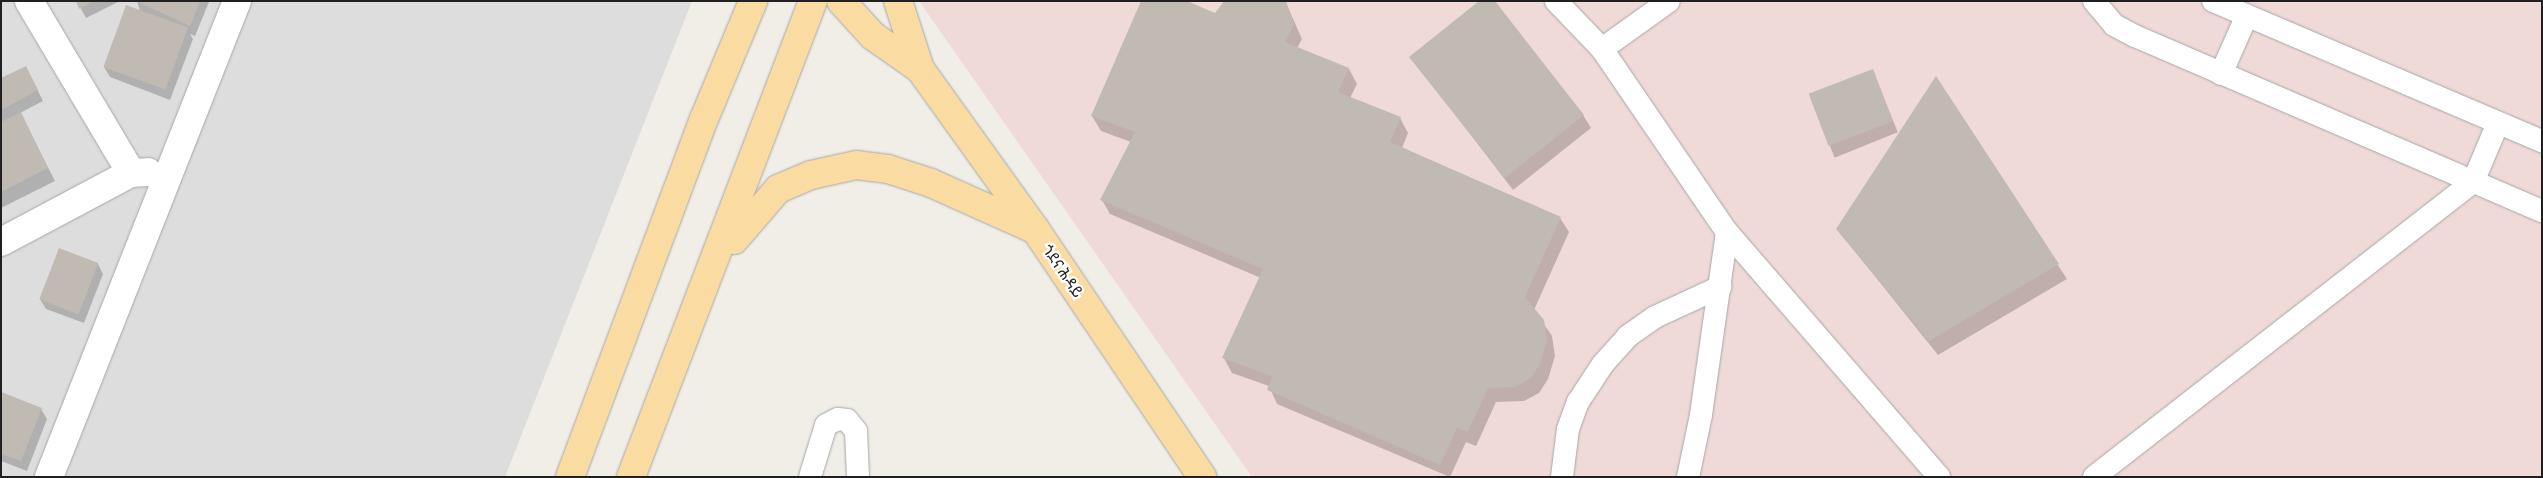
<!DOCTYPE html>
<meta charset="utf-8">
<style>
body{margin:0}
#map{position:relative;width:2543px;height:478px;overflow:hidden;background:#f0eee7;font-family:"Asap Condensed","Noto Sans Ethiopic",sans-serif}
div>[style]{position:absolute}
.residential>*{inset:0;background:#dedddd}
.commercial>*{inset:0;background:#f0dad7}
.shadow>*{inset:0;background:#0003;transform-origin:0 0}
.building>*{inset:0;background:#c1bab3;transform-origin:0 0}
.roads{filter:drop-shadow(0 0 1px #a7a7a7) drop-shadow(0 0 1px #a7a7a7)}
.service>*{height:22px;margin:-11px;padding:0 11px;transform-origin:11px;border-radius:11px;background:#fff}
.minor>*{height:28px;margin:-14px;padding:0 14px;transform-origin:14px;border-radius:14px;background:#fff}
.primary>*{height:28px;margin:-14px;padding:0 14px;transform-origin:14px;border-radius:14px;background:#fadba2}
span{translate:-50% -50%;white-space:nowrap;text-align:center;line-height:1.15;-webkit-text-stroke:4.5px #fff;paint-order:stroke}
.street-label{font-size:15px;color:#202020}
.frame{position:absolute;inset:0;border:2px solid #202020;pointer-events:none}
</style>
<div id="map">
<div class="residential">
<div style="clip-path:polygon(1px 1px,692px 1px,505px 477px,1px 477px)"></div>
</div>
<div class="commercial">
<div style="clip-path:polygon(919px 1px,2542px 1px,2542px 477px,1252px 477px)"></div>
</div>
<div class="shadow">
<div style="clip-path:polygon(77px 1px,120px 1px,86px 18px)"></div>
<div style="clip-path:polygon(137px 1px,209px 2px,195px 36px,190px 34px,193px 39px,170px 100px,110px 77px,104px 67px,140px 11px)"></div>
<div style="clip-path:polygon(1286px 3px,1302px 39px,1297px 48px,1349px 69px,1357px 84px,1350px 98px,1400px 118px,1408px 133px,1402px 148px,1560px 218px,1569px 232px,1534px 310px,1552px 336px,1555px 356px,1548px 379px,1539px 393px,1524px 401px,1496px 402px,1476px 446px,1466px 442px,1450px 477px,1277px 404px,1269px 386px,1232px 373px,1224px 358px,1261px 278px,1110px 214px,1102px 200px,1131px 142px,1101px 131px,1092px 116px,1215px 15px)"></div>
<div style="clip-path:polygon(1411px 57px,1583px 115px,1591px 128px,1513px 190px)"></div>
<div style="left:1873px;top:71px;width:66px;height:68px;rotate:68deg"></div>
<div style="clip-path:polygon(31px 77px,43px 101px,20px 113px,55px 181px,1px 208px,1px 80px)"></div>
<div style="clip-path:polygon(1936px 79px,2067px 279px,1938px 355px,1837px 229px)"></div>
<div style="clip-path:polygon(98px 264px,103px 274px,84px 323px,46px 309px,40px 299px)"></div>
<div style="clip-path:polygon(1px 393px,41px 409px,47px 419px,27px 471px,1px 461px)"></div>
</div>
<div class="building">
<div style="clip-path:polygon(76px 1px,94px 1px,79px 9px)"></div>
<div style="clip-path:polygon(136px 1px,200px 1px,190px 26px)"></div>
<div style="clip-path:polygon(1141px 1px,1187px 1px,1215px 13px,1224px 1px,1286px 1px,1294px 24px,1285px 42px,1349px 68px,1338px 92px,1401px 117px,1390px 142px,1561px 217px,1525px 297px,1544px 320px,1547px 340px,1540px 364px,1531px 378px,1515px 387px,1488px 388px,1468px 432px,1457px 428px,1440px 465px,1267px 390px,1272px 376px,1222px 358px,1263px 269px,1100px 200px,1135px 132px,1091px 116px)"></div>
<div style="clip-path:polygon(1479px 1px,1495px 1px,1584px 115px,1505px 178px,1409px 57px)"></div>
<div style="left:126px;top:5px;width:66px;height:66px;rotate:20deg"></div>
<div style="clip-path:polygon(26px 66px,38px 90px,1px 110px,1px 78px)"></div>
<div style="left:1873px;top:69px;width:56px;height:69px;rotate:69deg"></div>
<div style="clip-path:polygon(1936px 76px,2059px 264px,1929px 341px,1836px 229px)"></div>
<div style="clip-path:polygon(21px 112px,48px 168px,1px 192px,1px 122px)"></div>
<div style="left:59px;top:248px;width:42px;height:55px;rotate:21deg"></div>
<div style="clip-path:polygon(1px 392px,42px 408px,21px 461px,1px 454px)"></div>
</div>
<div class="roads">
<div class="service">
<div style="left:1556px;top:1px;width:66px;rotate:46.2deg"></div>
<div style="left:1602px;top:49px;width:222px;rotate:55.7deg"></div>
<div style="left:1727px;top:232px;width:185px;rotate:98.1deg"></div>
<div style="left:1701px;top:415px;width:63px;rotate:101.8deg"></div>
<div style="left:2094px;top:1px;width:31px;rotate:50deg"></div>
<div style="left:2114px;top:25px;width:24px;rotate:28deg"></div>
<div style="left:2135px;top:36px;width:443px;rotate:23.3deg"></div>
<div style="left:2213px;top:1px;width:358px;rotate:23.1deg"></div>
<div style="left:1602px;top:49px;width:82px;rotate:-35.6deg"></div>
<div style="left:2221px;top:74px;width:64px;rotate:-66.2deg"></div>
<div style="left:1727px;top:232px;width:324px;rotate:49.1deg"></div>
<div style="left:810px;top:477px;width:54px;rotate:-72.9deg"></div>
<div style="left:826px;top:425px;width:13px;rotate:-27deg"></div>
<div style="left:838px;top:419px;width:9px;rotate:6deg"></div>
<div style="left:847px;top:420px;width:14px;rotate:51deg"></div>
<div style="left:856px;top:431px;width:46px;rotate:87.5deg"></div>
<div style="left:1562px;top:477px;width:48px;rotate:-82.9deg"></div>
<div style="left:1568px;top:429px;width:29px;rotate:-70deg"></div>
<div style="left:1578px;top:402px;width:45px;rotate:-56.7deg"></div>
<div style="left:1603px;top:364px;width:38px;rotate:-48deg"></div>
<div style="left:1628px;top:336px;width:33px;rotate:-35deg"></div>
<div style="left:1655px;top:317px;width:72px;rotate:-24.8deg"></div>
<div style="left:2094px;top:477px;width:480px;rotate:-37.9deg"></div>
<div style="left:2473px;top:182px;width:64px;rotate:-67deg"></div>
</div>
<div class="minor">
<div style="left:29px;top:1px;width:200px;rotate:59.3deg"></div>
<div style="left:1px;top:242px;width:147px;rotate:-28deg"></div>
<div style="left:131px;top:173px;width:17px;rotate:-3deg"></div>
<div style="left:49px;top:477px;width:512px;rotate:-68.45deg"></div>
</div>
<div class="primary">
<div style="left:841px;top:1px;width:47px;rotate:47.6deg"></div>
<div style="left:873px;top:36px;width:57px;rotate:35.1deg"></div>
<div style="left:920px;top:69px;width:197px;rotate:54.3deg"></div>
<div style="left:1035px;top:229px;width:299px;rotate:56deg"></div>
<div style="left:898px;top:1px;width:71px;rotate:72.1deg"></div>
<div style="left:734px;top:240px;width:67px;rotate:-49.2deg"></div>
<div style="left:778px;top:189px;width:36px;rotate:-23deg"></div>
<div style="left:811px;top:175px;width:46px;rotate:-12.5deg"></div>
<div style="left:856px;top:165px;width:32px;rotate:7deg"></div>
<div style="left:888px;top:169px;width:45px;rotate:18deg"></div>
<div style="left:931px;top:183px;width:113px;rotate:24.1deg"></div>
<div style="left:570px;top:477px;width:382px;rotate:-69.5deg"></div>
<div style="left:704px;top:119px;width:128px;rotate:-67.4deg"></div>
<div style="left:631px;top:477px;width:510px;rotate:-69.08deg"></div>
</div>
</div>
<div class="street-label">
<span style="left:1063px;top:271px;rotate:56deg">ጎደና ሕዳይ</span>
</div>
<div class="frame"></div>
</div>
